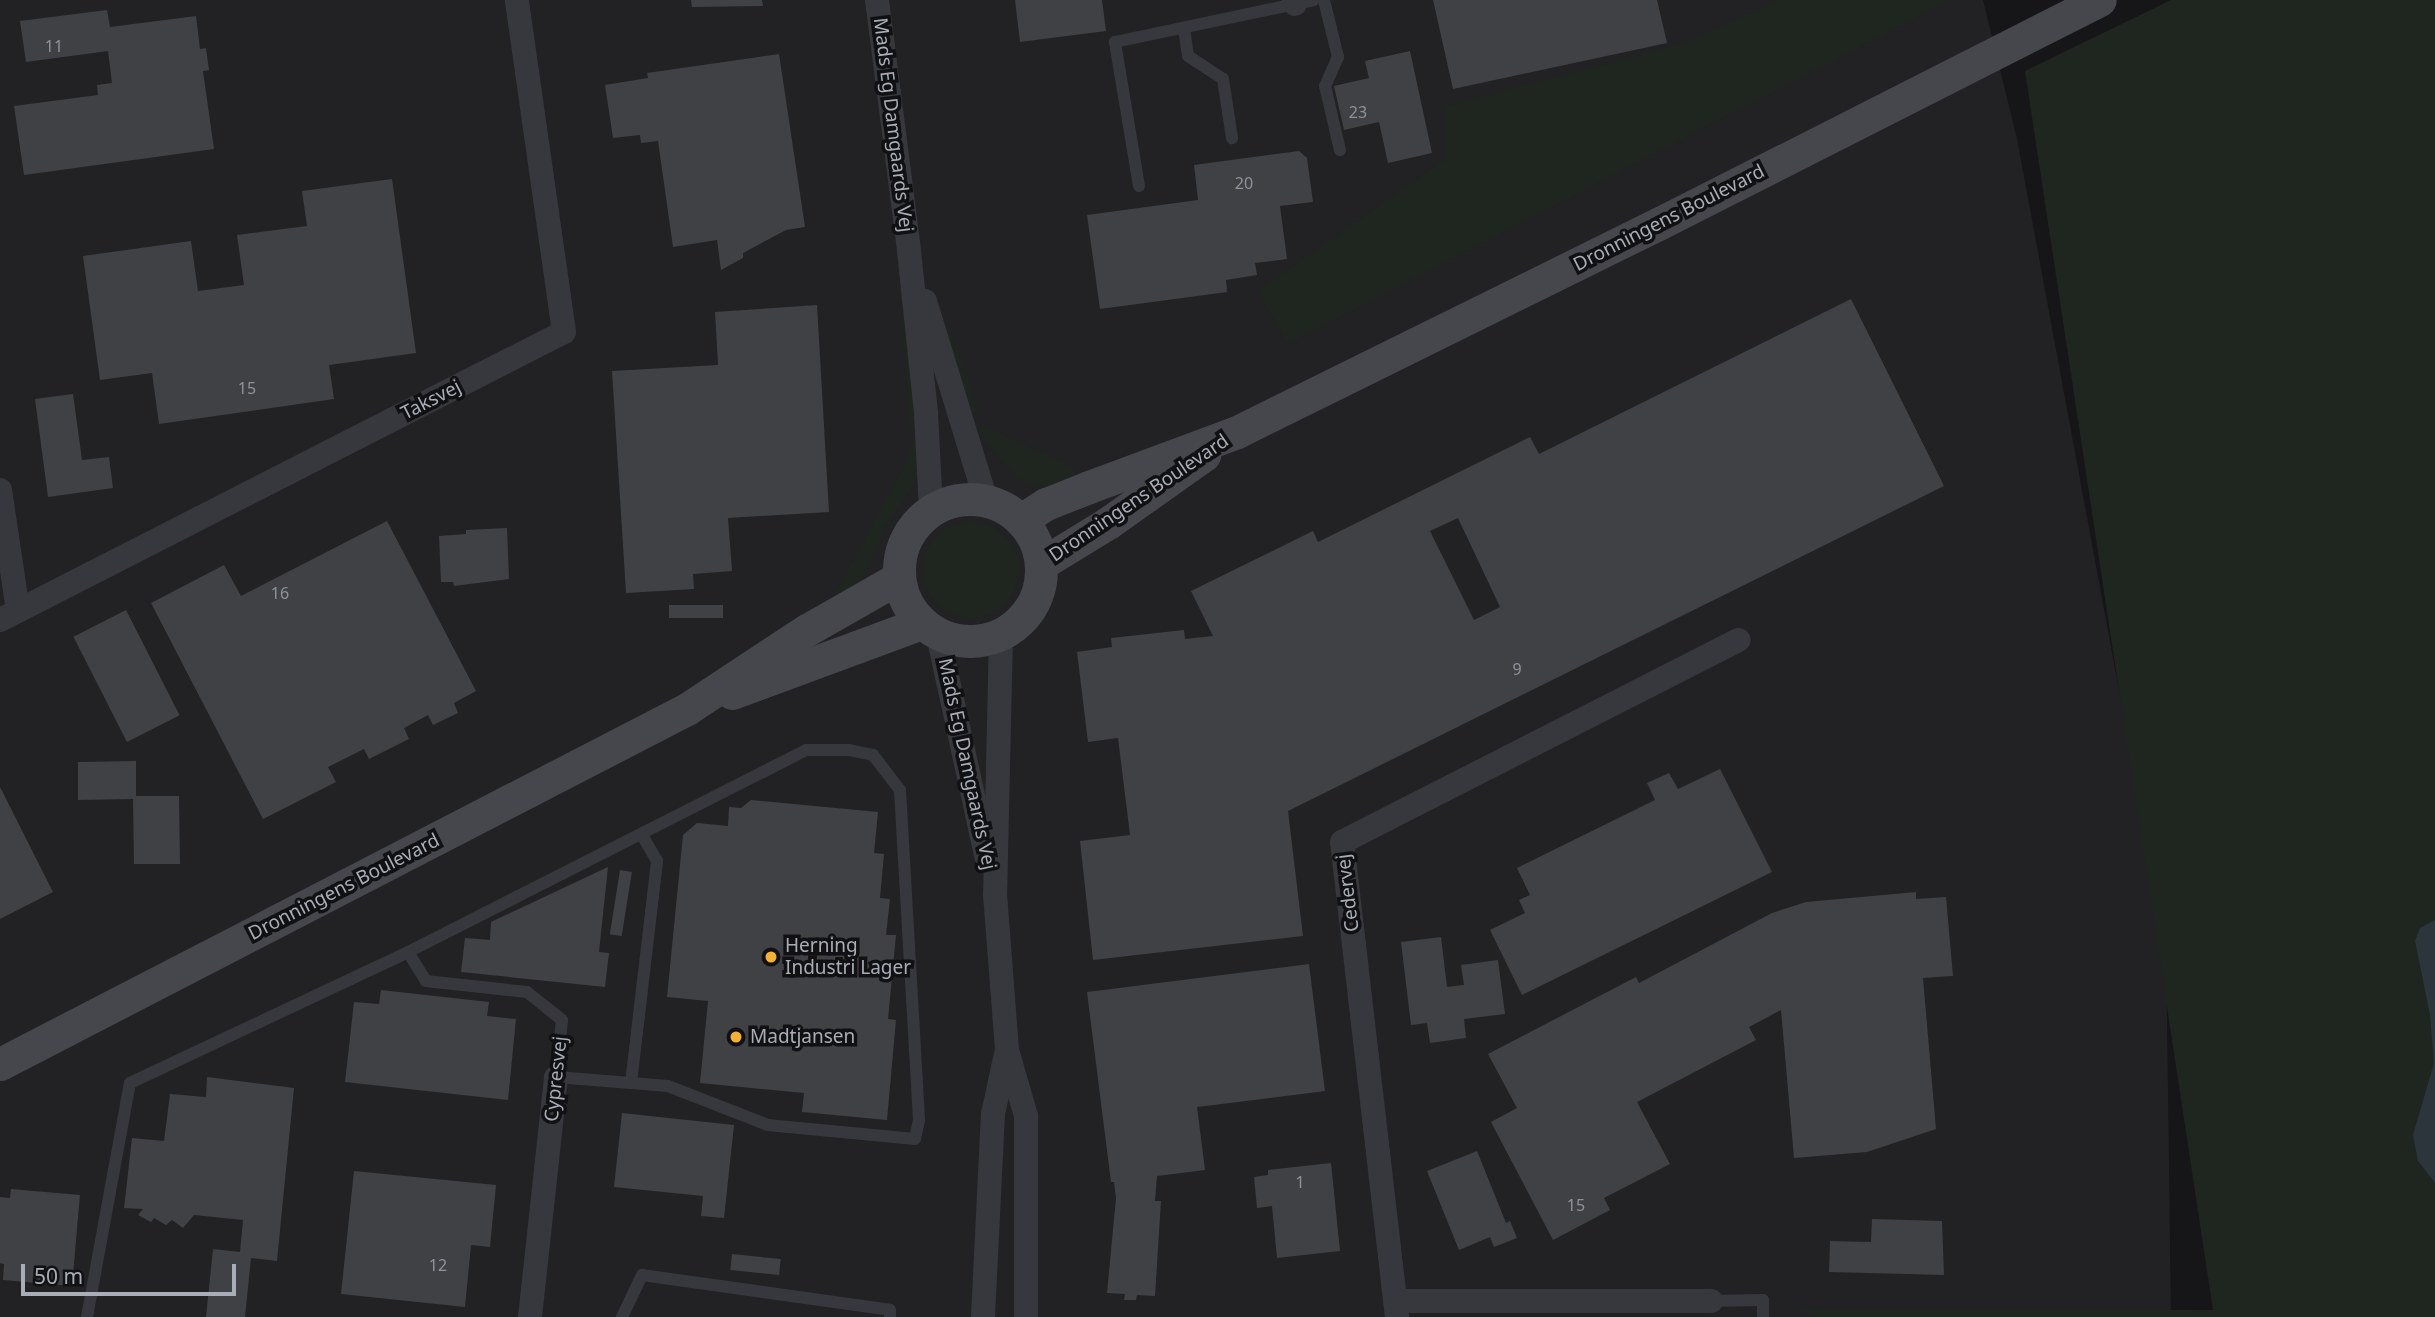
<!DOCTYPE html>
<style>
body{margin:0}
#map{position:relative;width:2435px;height:1317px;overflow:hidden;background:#161618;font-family:"Noto Sans",sans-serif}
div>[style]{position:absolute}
.built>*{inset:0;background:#222225}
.green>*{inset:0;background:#1e261f}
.round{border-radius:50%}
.water>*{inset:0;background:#2c353c}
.building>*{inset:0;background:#404145;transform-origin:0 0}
.service>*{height:12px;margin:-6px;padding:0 6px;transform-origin:6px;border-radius:6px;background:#37383d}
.minor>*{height:24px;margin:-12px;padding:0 12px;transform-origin:12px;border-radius:12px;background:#37383d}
.secondary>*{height:33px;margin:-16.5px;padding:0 16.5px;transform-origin:16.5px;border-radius:16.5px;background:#45474d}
.secondary>.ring{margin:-16.5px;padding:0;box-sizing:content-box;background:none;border:33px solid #45474d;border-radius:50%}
.dots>*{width:19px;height:19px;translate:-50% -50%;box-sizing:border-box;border:4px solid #111113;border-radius:50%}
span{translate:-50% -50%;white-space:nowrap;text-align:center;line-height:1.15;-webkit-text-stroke:7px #111113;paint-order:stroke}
.number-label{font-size:16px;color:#8e929b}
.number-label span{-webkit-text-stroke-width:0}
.street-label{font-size:19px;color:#a8adb8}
.poi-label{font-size:19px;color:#a8adb8}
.left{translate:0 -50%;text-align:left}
.scale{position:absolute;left:21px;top:1264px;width:215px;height:32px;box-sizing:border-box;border:4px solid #a8adb8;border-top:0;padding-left:9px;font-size:21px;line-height:24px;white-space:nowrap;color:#a8adb8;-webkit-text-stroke:5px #111113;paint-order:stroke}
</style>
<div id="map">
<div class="built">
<div style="clip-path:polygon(0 0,1983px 0,2017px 139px,2166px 944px,2171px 1317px,0 1317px)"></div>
</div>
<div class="green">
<div style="clip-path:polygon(1778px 0,1950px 0,1288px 344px,1258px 291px,1446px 159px,1444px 107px,1685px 43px)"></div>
<div style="clip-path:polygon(2171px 0,2435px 0,2435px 1317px,1816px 1317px,1797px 1309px,2213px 1310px,2025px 71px)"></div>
<div style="clip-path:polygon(901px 312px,904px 312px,918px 426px,910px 423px)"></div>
<div style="clip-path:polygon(950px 331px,979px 410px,972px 415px,945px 332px)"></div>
<div style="clip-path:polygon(984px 426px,1073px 467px,1079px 482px,1055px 489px,1029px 484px,1019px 479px,993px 452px,977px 427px)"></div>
<div style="clip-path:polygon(919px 440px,921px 469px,913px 487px,885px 526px,869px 568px,861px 581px,831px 601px,904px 467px,911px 442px)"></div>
<div class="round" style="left:923px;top:522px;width:96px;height:96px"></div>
</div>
<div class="water">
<div style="clip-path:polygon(2435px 920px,2435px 1183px,2418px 1161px,2413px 1135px,2434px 1063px,2430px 1015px,2415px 941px,2420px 928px)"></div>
</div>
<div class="building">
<div style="clip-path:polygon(691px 0,762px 0,763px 6px,692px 7px)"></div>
<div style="clip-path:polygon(1015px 0,1102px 0,1106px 31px,1020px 42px)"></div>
<div style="clip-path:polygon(1433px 0,1657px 0,1667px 43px,1453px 89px)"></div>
<div style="clip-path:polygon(107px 10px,110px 27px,196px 16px,200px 49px,206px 48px,209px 70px,203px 71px,214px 149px,24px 175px,14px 106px,98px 95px,97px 85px,112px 83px,108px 51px,26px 62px,20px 21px)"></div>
<div style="clip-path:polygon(1410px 51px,1432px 153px,1388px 163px,1379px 122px,1344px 130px,1334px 86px,1369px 78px,1365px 61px)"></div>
<div style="clip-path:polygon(779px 54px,805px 227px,786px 230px,743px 253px,743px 258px,721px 270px,717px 240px,673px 247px,658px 141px,641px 143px,640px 135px,613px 138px,605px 85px,648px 78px,647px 73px)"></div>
<div style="clip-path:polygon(1299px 151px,1307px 158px,1313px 202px,1280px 206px,1287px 259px,1255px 263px,1257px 275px,1226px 280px,1227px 292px,1100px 309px,1087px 215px,1198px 200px,1194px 165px)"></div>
<div style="clip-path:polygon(392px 179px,416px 353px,329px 365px,334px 399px,159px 424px,152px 373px,100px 380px,83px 256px,191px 241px,198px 291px,244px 285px,237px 235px,307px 226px,302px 191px)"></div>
<div style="clip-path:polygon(evenodd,1851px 299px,1944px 486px,1288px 811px,1303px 936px,1093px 960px,1080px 841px,1130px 835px,1118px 738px,1088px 742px,1077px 652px,1112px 647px,1111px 638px,1184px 630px,1185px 639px,1213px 636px,1191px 591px,1313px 531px,1318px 542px,1530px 437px,1539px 454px,1851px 299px,1458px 518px,1500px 607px,1474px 620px,1430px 531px,1458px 518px)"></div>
<div style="clip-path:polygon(817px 305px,829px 512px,728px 518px,732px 571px,693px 574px,694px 589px,626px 593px,612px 371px,718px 365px,715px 312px)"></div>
<div style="clip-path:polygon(73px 394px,82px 460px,109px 457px,113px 488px,48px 497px,35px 399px)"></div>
<div style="clip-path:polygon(387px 521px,476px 691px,454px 703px,458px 713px,433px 725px,428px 715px,404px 728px,409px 739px,369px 759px,364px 749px,328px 767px,336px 782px,263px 819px,151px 603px,224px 565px,241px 596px)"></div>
<div style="clip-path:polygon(507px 528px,509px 579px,454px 586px,453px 582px,441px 582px,439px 536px,466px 534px,466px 530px)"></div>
<div style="left:723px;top:605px;width:13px;height:54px;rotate:90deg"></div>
<div style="left:126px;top:610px;width:118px;height:59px;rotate:63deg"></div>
<div style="clip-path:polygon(136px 761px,136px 796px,179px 796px,180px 864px,134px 864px,133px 799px,78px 800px,78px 762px)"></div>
<div style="clip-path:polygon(1720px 769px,1772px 872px,1522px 995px,1490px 930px,1525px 913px,1519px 900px,1530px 895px,1517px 868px,1655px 800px,1647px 783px,1669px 773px,1678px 789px)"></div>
<div style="clip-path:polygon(0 787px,53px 892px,0 919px)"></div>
<div style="clip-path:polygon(751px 800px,878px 812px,874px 853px,884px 854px,880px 898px,890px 899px,886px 935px,896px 935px,888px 1019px,896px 1020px,887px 1120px,802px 1112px,804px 1093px,700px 1083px,708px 1001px,667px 997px,683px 835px,697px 823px,728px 826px,729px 807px,741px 808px)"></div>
<div style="clip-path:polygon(608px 867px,599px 952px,609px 953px,605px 987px,461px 972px,465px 938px,490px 940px,491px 922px)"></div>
<div style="left:620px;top:870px;width:12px;height:65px;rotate:9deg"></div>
<div style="clip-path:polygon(1916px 892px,1916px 899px,1946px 897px,1953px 976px,1923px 978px,1936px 1129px,1867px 1152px,1794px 1158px,1781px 1010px,1749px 1027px,1756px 1040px,1637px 1102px,1670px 1164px,1604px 1198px,1610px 1210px,1553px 1240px,1491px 1122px,1517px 1108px,1488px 1054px,1636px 977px,1639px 983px,1772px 913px,1806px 902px)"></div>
<div style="clip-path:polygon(1441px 937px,1447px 987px,1464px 985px,1461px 965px,1498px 960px,1505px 1014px,1464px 1019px,1466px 1038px,1430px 1043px,1427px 1023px,1411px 1025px,1401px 942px)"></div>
<div style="clip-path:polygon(1309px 964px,1325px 1091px,1197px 1107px,1205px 1170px,1157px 1176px,1155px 1201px,1161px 1201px,1155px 1296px,1137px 1295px,1136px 1300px,1124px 1300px,1125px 1294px,1107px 1293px,1116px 1198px,1114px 1182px,1111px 1182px,1087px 992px)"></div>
<div style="clip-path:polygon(381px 990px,489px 1002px,487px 1016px,516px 1019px,508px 1100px,345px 1082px,354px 1002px,379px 1004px)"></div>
<div style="clip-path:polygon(207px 1077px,294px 1088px,277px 1261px,251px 1258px,245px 1317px,206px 1317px,213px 1249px,240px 1252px,243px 1220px,194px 1215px,183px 1228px,172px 1220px,166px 1225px,154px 1218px,151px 1222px,138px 1215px,143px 1209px,124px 1208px,132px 1138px,164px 1141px,170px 1094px,206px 1097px)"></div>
<div style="clip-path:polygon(622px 1113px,734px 1125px,724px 1218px,701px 1216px,703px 1196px,614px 1187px)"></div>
<div style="clip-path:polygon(1477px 1151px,1506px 1223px,1510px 1221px,1517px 1238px,1494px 1247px,1490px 1237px,1459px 1250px,1427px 1171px)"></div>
<div style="clip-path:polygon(1331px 1163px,1340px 1251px,1277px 1258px,1272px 1206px,1257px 1208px,1254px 1177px,1268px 1175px,1268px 1170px)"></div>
<div style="clip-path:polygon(354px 1171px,496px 1185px,490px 1247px,471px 1245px,465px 1307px,341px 1294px)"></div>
<div style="clip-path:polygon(11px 1189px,80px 1195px,72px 1286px,3px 1280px,4px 1264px,0 1263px,0 1197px,10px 1198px)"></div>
<div style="clip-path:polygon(1872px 1219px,1942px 1221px,1944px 1275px,1829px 1272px,1830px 1241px,1871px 1242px)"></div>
<div style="left:732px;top:1254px;width:49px;height:16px;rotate:6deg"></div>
</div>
<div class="service">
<div style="left:1324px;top:0;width:59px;rotate:76.2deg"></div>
<div style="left:1338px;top:57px;width:32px;rotate:114deg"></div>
<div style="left:1325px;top:86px;width:66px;rotate:76.8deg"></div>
<div style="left:1184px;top:28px;width:28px;rotate:82deg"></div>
<div style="left:1188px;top:56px;width:42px;rotate:33.3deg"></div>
<div style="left:1223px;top:79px;width:60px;rotate:81.3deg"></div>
<div style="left:1139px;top:186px;width:146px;rotate:-99.5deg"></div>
<div style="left:1115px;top:42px;width:203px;rotate:-11.9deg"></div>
<div style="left:631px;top:1083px;width:224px;rotate:-83.3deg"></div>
<div style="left:657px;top:861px;width:30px;rotate:-120deg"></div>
<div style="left:1711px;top:1301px;width:52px;rotate:-1.1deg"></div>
<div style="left:1763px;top:1300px;width:17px;rotate:90deg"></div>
<div style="left:87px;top:1317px;width:238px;rotate:-79.6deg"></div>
<div style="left:130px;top:1083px;width:307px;rotate:-25.2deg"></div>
<div style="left:408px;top:952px;width:447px;rotate:-26.9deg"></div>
<div style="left:807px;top:750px;width:42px"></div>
<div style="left:849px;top:750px;width:25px;rotate:12deg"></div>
<div style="left:873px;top:755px;width:44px;rotate:52.4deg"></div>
<div style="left:900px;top:790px;width:331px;rotate:86.7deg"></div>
<div style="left:919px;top:1120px;width:19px;rotate:102deg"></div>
<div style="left:915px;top:1139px;width:148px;rotate:-174.6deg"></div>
<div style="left:768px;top:1125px;width:107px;rotate:-158.7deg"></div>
<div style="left:668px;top:1086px;width:112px;rotate:-175.4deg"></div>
<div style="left:556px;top:1077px;width:57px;rotate:-84deg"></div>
<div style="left:562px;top:1020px;width:45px;rotate:-141.3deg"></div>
<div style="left:527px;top:992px;width:102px;rotate:-173.8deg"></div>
<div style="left:426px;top:981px;width:34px;rotate:-122deg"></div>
<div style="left:622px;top:1317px;width:47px;rotate:-64.5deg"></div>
<div style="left:642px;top:1275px;width:250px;rotate:8deg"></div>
<div style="left:890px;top:1310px;width:7px;rotate:90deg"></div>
</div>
<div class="minor">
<div style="left:877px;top:0;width:253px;rotate:82.7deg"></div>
<div style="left:909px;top:251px;width:164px;rotate:84deg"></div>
<div style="left:926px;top:414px;width:96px;rotate:87deg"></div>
<div style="left:1294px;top:0;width:4px;rotate:76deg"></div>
<div style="left:925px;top:301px;width:209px;rotate:73deg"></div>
<div style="left:0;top:490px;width:122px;rotate:81.5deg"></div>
<div style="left:0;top:620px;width:633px;rotate:-27.05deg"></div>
<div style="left:564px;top:332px;width:335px;rotate:-98.1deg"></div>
<div style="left:938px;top:635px;width:226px;rotate:77.7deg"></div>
<div style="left:1001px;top:635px;width:259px;rotate:91.3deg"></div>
<div style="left:995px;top:894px;width:156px;rotate:85.6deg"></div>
<div style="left:1007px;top:1050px;width:69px;rotate:73.9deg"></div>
<div style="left:1026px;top:1116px;width:201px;rotate:90deg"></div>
<div style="left:1395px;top:1301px;width:316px"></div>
<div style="left:530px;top:1317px;width:241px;rotate:-83.8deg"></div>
<div style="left:983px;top:1317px;width:203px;rotate:-87.2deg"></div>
<div style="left:993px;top:1114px;width:61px;rotate:-77.8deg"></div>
<div style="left:1397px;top:1317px;width:478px;rotate:-96.6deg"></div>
<div style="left:1342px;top:842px;width:445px;rotate:-27deg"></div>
</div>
<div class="secondary">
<div class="ring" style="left:899px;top:499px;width:109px;height:109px"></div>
<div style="left:1021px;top:520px;width:30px;rotate:-33deg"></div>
<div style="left:1046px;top:504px;width:46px;rotate:-21.6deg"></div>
<div style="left:1089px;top:487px;width:158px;rotate:-20.4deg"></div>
<div style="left:1237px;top:432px;width:472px;rotate:-26.3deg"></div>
<div style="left:1660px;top:223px;width:493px;rotate:-26.9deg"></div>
<div style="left:1041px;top:564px;width:79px;rotate:-31.5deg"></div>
<div style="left:1108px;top:523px;width:118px;rotate:-35.3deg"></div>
<div style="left:732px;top:693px;width:202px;rotate:-20.3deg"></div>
<div style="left:0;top:1064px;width:773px;rotate:-27.33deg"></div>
<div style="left:687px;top:709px;width:144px;rotate:-33.4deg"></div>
<div style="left:807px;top:630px;width:105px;rotate:-29.7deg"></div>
</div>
<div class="dots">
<div style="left:771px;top:957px;background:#f2b134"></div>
<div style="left:736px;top:1037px;background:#f2b134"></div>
</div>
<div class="number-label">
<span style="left:54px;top:46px">11</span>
<span style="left:1358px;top:112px">23</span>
<span style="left:1244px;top:183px">20</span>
<span style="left:247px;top:388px">15</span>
<span style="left:280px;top:593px">16</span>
<span style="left:1517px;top:669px">9</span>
<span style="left:1300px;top:1182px">1</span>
<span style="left:1576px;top:1205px">15</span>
<span style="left:438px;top:1265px">12</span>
</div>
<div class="street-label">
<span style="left:893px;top:125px;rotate:83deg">Mads Eg Damgaards Vej</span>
<span style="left:1669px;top:218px;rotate:-27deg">Dronningens Boulevard</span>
<span style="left:431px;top:400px;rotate:-27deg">Taksvej</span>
<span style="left:1139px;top:498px;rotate:-34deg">Dronningens Boulevard</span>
<span style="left:967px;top:764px;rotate:78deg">Mads Eg Damgaards Vej</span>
<span style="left:344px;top:887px;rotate:-27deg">Dronningens Boulevard</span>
<span style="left:1348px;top:893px;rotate:-97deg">Cedervej</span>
<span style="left:556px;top:1079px;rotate:-84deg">Cypresvej</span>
</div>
<div class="poi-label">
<span class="left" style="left:785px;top:957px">Herning<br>Industri Lager</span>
<span class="left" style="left:750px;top:1037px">Madtjansen</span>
</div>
<div class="scale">50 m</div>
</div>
